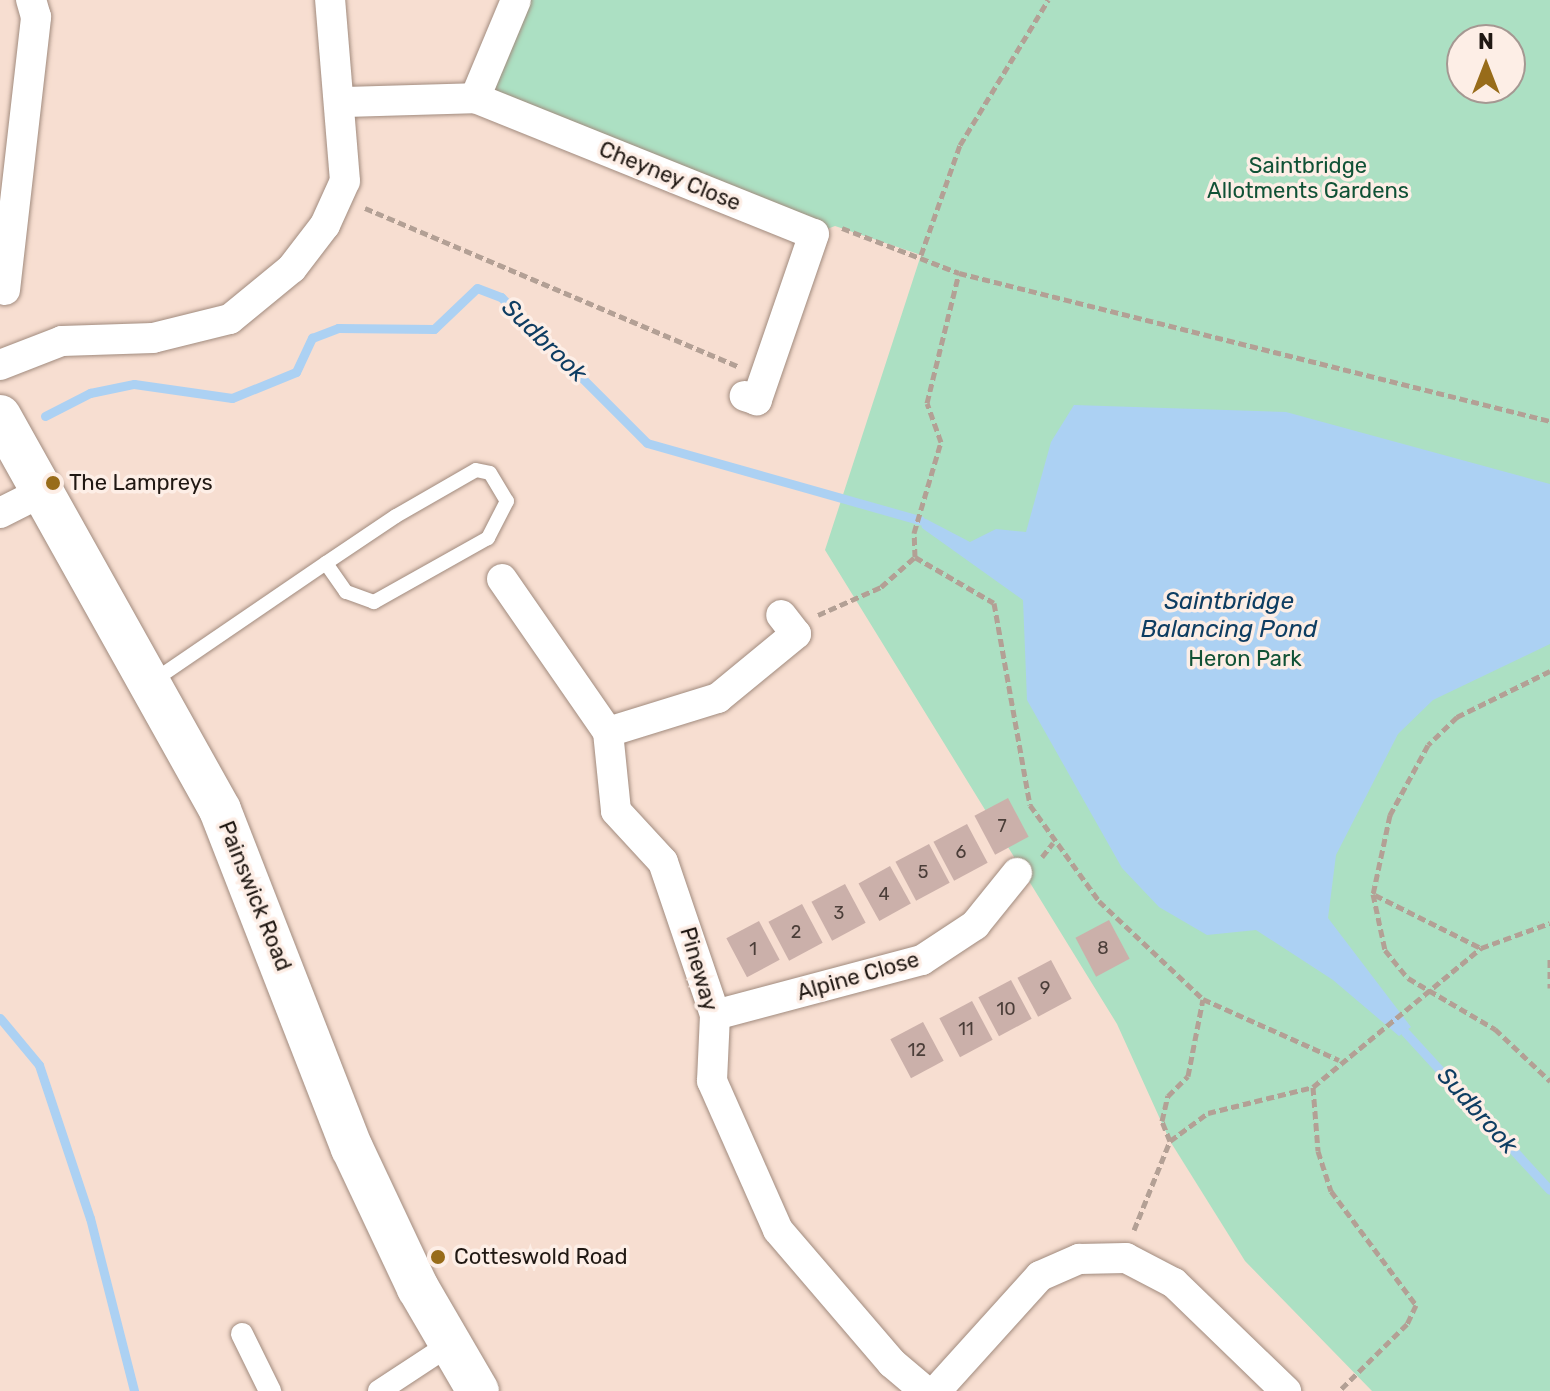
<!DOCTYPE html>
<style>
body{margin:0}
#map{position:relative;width:1550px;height:1391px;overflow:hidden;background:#f7ded1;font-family:Rubik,sans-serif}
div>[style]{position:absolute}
.green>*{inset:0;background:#ace0c3}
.water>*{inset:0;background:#acd1f3}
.stream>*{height:9px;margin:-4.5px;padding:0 4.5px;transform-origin:4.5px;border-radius:4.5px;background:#acd1f3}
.building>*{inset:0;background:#cbb0aa;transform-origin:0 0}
.path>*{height:5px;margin-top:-2.5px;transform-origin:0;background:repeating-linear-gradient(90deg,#b3a095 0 8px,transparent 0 12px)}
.roads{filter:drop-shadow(0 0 2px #a18b7e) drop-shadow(0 0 2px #a18b7e)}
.service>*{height:14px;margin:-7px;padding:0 7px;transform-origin:7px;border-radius:7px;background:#fff}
.pedestrian>*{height:22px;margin:-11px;padding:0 11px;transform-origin:11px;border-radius:11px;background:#fff}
.minor>*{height:30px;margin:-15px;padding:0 15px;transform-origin:15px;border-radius:15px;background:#fff}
.secondary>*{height:42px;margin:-21px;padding:0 21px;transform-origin:21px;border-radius:21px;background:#fff}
.dots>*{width:22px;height:22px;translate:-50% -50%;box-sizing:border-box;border:4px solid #fdeee6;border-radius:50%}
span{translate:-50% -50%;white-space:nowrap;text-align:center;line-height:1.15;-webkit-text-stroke:7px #fdeee6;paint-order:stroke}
.number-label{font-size:18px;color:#4b3e39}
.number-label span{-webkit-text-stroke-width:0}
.park-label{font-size:22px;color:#105236}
.street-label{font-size:22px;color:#201813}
.poi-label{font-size:22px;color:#201813}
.left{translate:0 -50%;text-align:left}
.water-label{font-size:24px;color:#0e3d62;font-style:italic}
.north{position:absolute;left:1446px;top:24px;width:80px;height:80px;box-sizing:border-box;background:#fdeee6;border:2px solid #a59892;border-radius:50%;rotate:0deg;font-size:22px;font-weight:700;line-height:32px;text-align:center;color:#201813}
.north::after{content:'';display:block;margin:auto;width:28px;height:36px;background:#986c1a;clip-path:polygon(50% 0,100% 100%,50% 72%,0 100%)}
</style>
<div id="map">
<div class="green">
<div style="clip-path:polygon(evenodd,516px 0,1550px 0,1550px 1391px,1372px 1391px,1245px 1261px,1170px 1141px,1117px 1024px,825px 550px,921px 255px,835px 226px,814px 234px,475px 98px,516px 0,1462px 40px,1510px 40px,1510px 88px,1462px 88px,1462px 40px)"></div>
</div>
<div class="water">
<div style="clip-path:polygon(1074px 405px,1286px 412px,1550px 484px,1550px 644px,1433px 700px,1398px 734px,1336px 855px,1328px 918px,1411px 1027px,1399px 1036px,1333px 980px,1256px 930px,1207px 935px,1159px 907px,1122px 868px,1027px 700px,1023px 600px,922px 528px,920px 520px,926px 519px,970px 542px,996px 529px,1026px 532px,1051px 442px)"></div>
</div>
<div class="stream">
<div style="left:45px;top:416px;width:51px;rotate:-27.1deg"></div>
<div style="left:90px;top:393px;width:45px;rotate:-11.6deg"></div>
<div style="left:134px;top:384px;width:99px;rotate:8.1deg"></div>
<div style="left:232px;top:398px;width:69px;rotate:-22.1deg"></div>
<div style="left:296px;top:372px;width:38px;rotate:-65deg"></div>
<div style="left:312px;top:338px;width:28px;rotate:-21deg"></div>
<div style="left:338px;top:328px;width:96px;rotate:0.6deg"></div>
<div style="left:434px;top:329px;width:59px;rotate:-43.6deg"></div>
<div style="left:477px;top:288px;width:26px;rotate:21deg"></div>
<div style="left:501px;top:297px;width:206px;rotate:45deg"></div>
<div style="left:647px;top:443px;width:284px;rotate:15.8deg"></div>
<div style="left:0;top:1018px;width:61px;rotate:50.3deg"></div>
<div style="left:39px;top:1065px;width:161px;rotate:71.6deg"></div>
<div style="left:90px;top:1218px;width:179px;rotate:75.7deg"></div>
<div style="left:1405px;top:1032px;width:214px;rotate:47.5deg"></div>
</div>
<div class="building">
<div style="left:1008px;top:798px;width:44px;height:38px;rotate:62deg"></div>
<div style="left:967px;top:824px;width:44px;height:38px;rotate:62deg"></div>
<div style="left:929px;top:844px;width:44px;height:38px;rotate:62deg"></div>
<div style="left:890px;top:866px;width:43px;height:36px;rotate:61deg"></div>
<div style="left:845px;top:884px;width:44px;height:38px;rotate:62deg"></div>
<div style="left:802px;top:904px;width:44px;height:38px;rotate:62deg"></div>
<div style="left:1109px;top:920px;width:44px;height:38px;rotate:62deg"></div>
<div style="left:759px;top:921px;width:44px;height:37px;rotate:62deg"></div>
<div style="left:1051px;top:960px;width:44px;height:38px;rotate:62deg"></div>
<div style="left:1011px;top:980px;width:44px;height:37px;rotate:62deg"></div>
<div style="left:972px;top:1001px;width:44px;height:37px;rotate:62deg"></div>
<div style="left:923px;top:1022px;width:44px;height:37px;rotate:62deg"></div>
</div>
<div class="path">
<div style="left:365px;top:208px;width:406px;rotate:23deg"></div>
<div style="left:842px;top:228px;width:125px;rotate:21deg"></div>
<div style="left:959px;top:273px;width:609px;rotate:14.06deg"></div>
<div style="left:921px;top:255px;width:117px;rotate:-70.5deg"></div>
<div style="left:960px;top:145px;width:170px;rotate:-58.7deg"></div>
<div style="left:915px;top:557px;width:91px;rotate:30.2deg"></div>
<div style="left:994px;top:603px;width:205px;rotate:79.9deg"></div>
<div style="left:1030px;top:805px;width:118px;rotate:54.3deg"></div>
<div style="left:1099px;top:901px;width:143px;rotate:43.3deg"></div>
<div style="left:1203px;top:999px;width:149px;rotate:24.2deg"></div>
<div style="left:818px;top:615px;width:69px;rotate:-24deg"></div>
<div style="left:881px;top:587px;width:45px;rotate:-41.4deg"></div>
<div style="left:915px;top:557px;width:24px;rotate:-92deg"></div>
<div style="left:914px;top:533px;width:95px;rotate:-73.5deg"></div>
<div style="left:941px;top:442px;width:41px;rotate:-109.7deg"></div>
<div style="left:927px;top:403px;width:134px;rotate:-76.2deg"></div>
<div style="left:1550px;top:671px;width:104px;rotate:153.7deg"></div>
<div style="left:1457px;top:717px;width:40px;rotate:136deg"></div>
<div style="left:1428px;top:745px;width:80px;rotate:118.5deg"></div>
<div style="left:1390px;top:815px;width:81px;rotate:102.1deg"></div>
<div style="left:1373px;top:894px;width:57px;rotate:77.9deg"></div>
<div style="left:1385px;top:950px;width:36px;rotate:51deg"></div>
<div style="left:1408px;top:978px;width:101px;rotate:30.4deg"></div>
<div style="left:1495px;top:1029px;width:76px;rotate:43.4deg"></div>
<div style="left:1042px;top:857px;width:18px;rotate:-52deg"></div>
<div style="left:1375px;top:895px;width:119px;rotate:26.6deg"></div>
<div style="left:1550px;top:959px;width:29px;rotate:90deg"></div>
<div style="left:1313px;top:1087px;width:64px;rotate:85.5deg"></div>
<div style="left:1318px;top:1151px;width:42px;rotate:72deg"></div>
<div style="left:1331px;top:1191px;width:142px;rotate:53.3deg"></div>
<div style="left:1416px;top:1305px;width:21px;rotate:115deg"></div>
<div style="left:1407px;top:1324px;width:95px;rotate:135.4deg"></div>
<div style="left:1170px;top:1141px;width:22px;rotate:-112deg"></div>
<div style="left:1162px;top:1121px;width:26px;rotate:-77deg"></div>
<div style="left:1168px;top:1096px;width:28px;rotate:-45deg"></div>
<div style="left:1188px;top:1076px;width:78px;rotate:-79deg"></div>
<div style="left:1134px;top:1230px;width:96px;rotate:-68deg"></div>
<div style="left:1170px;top:1141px;width:47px;rotate:-36.4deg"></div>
<div style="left:1208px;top:1113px;width:108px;rotate:-13.9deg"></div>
<div style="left:1313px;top:1087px;width:218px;rotate:-39.6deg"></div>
<div style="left:1481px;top:948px;width:73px;rotate:-19.9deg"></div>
</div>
<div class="roads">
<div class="service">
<div style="left:153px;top:681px;width:209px;rotate:-34.3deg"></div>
<div style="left:326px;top:563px;width:84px;rotate:-33.9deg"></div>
<div style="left:396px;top:516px;width:92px;rotate:-29.9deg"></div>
<div style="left:476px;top:470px;width:14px;rotate:12deg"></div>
<div style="left:490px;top:473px;width:33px;rotate:59deg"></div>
<div style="left:507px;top:501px;width:42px;rotate:117.2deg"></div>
<div style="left:488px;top:538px;width:131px;rotate:150.7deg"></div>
<div style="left:374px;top:602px;width:30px;rotate:-160deg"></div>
<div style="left:346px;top:592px;width:35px;rotate:-125deg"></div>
</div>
<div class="pedestrian">
<div style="left:242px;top:1334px;width:64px;rotate:63.8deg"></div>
<div style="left:379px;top:1391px;width:84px;rotate:-33.3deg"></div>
</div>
<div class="minor">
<div style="left:475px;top:98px;width:106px;rotate:-67.3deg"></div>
<div style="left:343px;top:102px;width:132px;rotate:-1.7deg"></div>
<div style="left:475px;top:98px;width:365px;rotate:21.9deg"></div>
<div style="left:814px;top:234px;width:176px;rotate:109deg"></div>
<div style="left:757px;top:400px;width:13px;rotate:-162deg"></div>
<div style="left:5px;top:290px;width:275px;rotate:-83.5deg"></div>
<div style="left:36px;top:17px;width:18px;rotate:-106deg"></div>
<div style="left:0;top:365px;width:66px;rotate:-21.2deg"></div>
<div style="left:62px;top:341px;width:91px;rotate:-1.9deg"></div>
<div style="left:153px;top:338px;width:79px;rotate:-13.9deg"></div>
<div style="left:230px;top:319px;width:80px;rotate:-39.4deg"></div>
<div style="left:292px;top:268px;width:54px;rotate:-52.5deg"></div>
<div style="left:325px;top:225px;width:48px;rotate:-65.6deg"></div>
<div style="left:345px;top:181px;width:182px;rotate:-94.7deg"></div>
<div style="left:0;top:513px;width:47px;rotate:-26.6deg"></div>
<div style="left:502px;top:579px;width:186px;rotate:55.3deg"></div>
<div style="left:608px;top:732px;width:79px;rotate:84.2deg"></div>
<div style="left:616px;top:811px;width:69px;rotate:47.3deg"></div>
<div style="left:663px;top:862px;width:162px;rotate:71.2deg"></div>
<div style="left:715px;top:1015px;width:66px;rotate:92.6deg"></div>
<div style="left:712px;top:1081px;width:163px;rotate:66.1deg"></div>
<div style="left:778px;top:1230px;width:175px;rotate:49.4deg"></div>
<div style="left:892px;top:1363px;width:43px;rotate:40.3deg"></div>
<div style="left:608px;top:732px;width:115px;rotate:-17.2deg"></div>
<div style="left:718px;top:698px;width:101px;rotate:-39.4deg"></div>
<div style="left:796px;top:634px;width:24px;rotate:-128deg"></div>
<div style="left:715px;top:1015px;width:214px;rotate:-14.9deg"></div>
<div style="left:922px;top:960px;width:64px;rotate:-33.4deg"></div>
<div style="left:975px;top:925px;width:67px;rotate:-51.1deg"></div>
<div style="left:936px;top:1391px;width:155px;rotate:-47.9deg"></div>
<div style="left:1040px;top:1276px;width:43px;rotate:-23.6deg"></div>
<div style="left:1079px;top:1259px;width:47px;rotate:-1.2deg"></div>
<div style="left:1126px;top:1258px;width:54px;rotate:27.5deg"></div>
<div style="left:1174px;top:1283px;width:156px;rotate:44deg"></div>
</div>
<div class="secondary">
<div style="left:0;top:416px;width:451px;rotate:60.8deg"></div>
<div style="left:220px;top:810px;width:363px;rotate:68.7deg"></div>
<div style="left:352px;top:1148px;width:155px;rotate:64.8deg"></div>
<div style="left:418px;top:1288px;width:119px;rotate:59.8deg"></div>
</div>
</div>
<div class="dots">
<div style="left:53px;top:483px;background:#986c1a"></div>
<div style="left:438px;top:1257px;background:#986c1a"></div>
</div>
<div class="number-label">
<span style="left:1002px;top:826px">7</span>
<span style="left:961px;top:852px">6</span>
<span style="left:923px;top:872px">5</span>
<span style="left:884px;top:894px">4</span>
<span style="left:839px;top:913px">3</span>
<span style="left:796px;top:932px">2</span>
<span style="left:1103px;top:948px">8</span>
<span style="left:753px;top:949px">1</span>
<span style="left:1045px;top:988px">9</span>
<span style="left:1006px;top:1009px">10</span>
<span style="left:966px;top:1029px">11</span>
<span style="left:917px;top:1050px">12</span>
</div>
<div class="park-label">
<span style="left:1308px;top:178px">Saintbridge<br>Allotments Gardens</span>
<span style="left:1245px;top:659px">Heron Park</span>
</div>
<div class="street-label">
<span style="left:670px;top:176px;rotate:22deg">Cheyney Close</span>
<span style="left:255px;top:896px;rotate:68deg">Painswick Road</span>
<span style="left:699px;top:969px;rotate:74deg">Pineway</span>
<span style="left:858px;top:976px;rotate:-16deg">Alpine Close</span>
</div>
<div class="poi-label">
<span class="left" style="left:69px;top:483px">The Lampreys</span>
<span class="left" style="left:454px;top:1257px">Cotteswold Road</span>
</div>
<div class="water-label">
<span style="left:544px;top:341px;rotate:44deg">Sudbrook</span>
<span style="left:1229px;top:616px">Saintbridge<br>Balancing Pond</span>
<span style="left:1477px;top:1111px;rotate:48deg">Sudbrook</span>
</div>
<div class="north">N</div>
</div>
